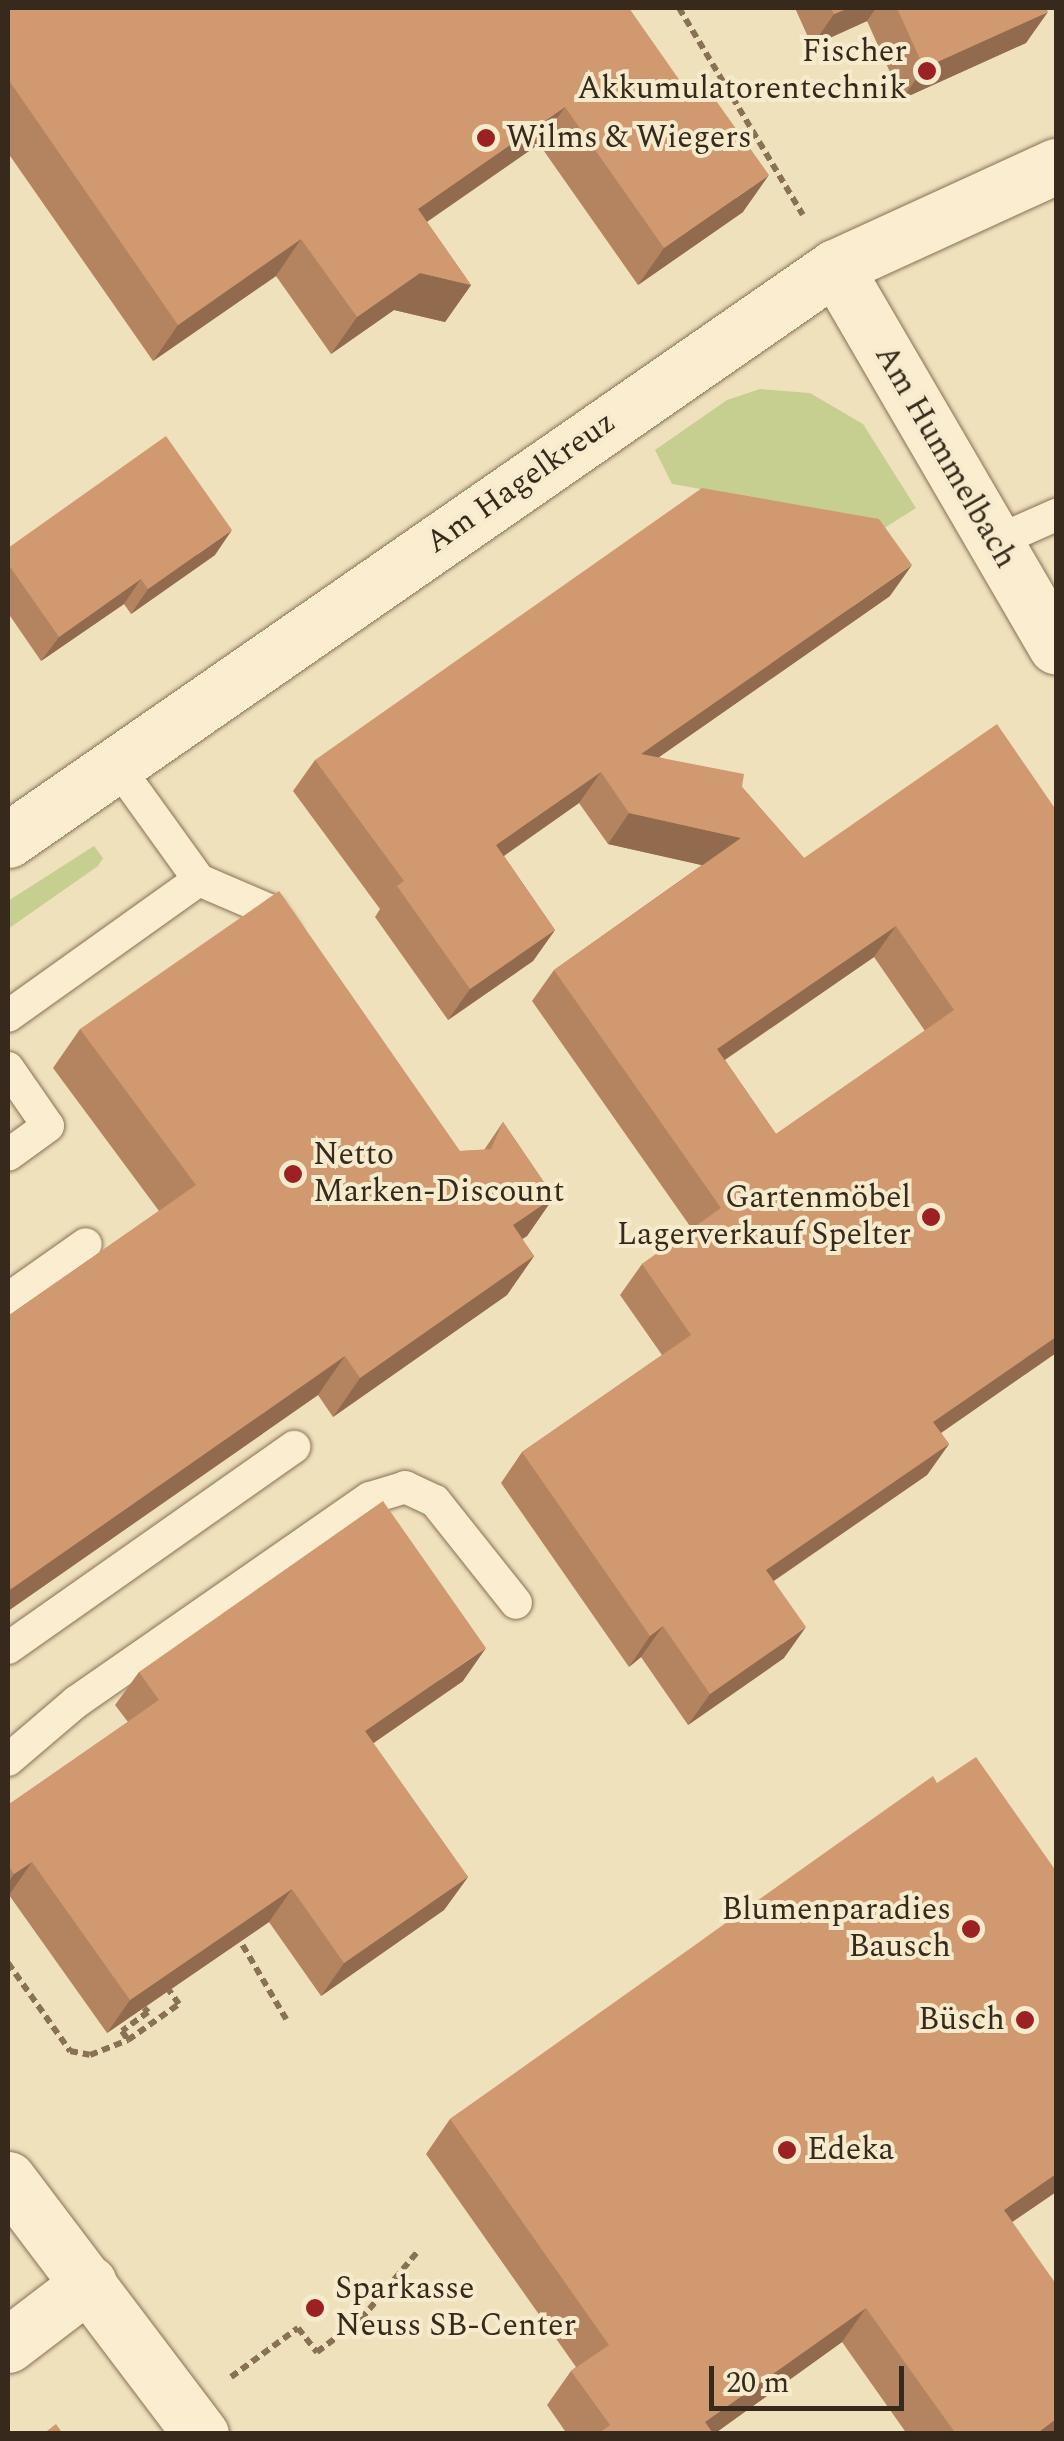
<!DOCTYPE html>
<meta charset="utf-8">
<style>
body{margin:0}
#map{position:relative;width:1064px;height:2441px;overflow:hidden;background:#f0e1bd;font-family:Spectral,serif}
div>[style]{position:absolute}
.green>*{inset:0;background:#c7cf90}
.path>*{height:6px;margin-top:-3px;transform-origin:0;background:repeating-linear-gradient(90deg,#897155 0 8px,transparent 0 13px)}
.roads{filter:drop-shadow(0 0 2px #897155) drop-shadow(0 0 2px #897155)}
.service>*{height:32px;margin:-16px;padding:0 16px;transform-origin:16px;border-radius:16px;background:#fbeed0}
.minor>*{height:55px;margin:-27.5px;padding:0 27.5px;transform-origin:27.5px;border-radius:27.5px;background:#fbeed0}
.secondary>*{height:55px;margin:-27.5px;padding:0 27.5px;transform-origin:27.5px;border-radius:27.5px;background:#fbeed0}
.wall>*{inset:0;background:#b48460}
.shaded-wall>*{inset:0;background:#926b4e}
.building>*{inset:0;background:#d19970}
.dots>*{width:28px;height:28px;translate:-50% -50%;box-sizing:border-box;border:5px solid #f7ebcd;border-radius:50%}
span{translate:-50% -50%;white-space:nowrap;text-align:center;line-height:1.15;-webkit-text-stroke:8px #f7ebcd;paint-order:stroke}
.poi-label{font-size:32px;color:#37291b}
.right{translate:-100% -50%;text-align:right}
.left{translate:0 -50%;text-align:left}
.street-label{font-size:32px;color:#37291b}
.frame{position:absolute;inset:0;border:10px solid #37291b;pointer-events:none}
.scale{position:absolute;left:709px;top:2366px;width:195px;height:45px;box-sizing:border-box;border:5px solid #37291b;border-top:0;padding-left:12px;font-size:30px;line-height:35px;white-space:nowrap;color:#37291b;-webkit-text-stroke:8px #f7ebcd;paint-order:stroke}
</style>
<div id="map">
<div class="green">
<div style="clip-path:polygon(760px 389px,810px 393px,863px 424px,916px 508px,872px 536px,858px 517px,672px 484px,655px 450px,727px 400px)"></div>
<div style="clip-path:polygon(94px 846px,103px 858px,98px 866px,8px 929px,8px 901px)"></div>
</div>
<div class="path">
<div style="left:679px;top:8px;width:241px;rotate:59.1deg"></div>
<div style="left:236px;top:1934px;width:99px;rotate:59.5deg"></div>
<div style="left:8px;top:1963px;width:108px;rotate:54.8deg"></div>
<div style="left:70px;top:2051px;width:20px;rotate:11deg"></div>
<div style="left:90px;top:2055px;width:41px;rotate:-21.5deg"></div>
<div style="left:144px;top:2008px;width:6px;rotate:45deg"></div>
<div style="left:148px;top:2012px;width:32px;rotate:144deg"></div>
<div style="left:122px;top:2031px;width:11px;rotate:56deg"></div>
<div style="left:128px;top:2040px;width:62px;rotate:-35.2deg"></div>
<div style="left:179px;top:2004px;width:17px;rotate:-126deg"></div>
<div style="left:231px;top:2377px;width:83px;rotate:-36.2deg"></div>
<div style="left:298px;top:2328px;width:31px;rotate:52deg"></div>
<div style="left:317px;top:2352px;width:55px;rotate:-36.9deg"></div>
<div style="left:361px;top:2319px;width:90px;rotate:-50deg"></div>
</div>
<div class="roads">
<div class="service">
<div style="left:995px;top:542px;width:67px;rotate:-23.9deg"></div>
<div style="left:115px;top:763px;width:144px;rotate:54.3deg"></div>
<div style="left:199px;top:880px;width:76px;rotate:23.2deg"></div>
<div style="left:269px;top:910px;width:29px;rotate:55deg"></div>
<div style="left:8px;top:1016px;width:234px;rotate:-35.5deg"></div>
<div style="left:8px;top:1068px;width:70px;rotate:55.4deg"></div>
<div style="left:48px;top:1126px;width:49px;rotate:144.1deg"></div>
<div style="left:8px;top:1299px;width:95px;rotate:-35.2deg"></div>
<div style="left:8px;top:1648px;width:350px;rotate:-35.1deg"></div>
<div style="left:8px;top:1760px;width:89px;rotate:-40.5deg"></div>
<div style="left:76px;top:1702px;width:358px;rotate:-34.8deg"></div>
<div style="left:370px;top:1498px;width:37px;rotate:-17deg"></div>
<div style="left:405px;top:1487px;width:33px;rotate:25deg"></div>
<div style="left:435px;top:1501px;width:130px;rotate:51.5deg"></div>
</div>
<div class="minor">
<div style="left:835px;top:267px;width:439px;rotate:59.8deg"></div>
<div style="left:8px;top:840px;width:1006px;rotate:-34.72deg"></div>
<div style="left:835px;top:267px;width:243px;rotate:-24.6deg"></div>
<div style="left:8px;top:2345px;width:102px;rotate:-37.4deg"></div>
</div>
<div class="secondary">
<div style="left:8px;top:2179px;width:320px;rotate:52.9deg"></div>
</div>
</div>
<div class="wall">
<div style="clip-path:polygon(8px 8px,629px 8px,743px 212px,638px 285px,539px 144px,427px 222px,471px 285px,445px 322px,394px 310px,331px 354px,276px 276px,153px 361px,8px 153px)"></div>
<div style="clip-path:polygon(795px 8px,1046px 8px,1026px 43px,902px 99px,867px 21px,812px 46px)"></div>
<div style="clip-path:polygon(8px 548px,215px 555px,131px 614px,124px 604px,41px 661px,8px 613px)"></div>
<div style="clip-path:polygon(evenodd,890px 596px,659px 757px,742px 787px,804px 858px,1056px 810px,1056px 1353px,941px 1433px,949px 1444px,927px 1475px,774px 1581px,784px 1658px,688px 1725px,641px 1657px,629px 1667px,501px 1483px,522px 1452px,662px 1355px,620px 1295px,642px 1264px,692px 1229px,532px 1001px,554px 970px,702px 865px,608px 844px,579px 803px,504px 856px,555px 930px,533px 961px,448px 1020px,375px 917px,380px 909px,293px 791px,315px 760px,890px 596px,874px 957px,925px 1031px,776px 1134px,725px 1060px,874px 957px)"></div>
<div style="clip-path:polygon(80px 1029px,460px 1151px,484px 1150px,503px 1122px,554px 1197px,527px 1236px,522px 1239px,534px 1256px,507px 1295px,333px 1417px,318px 1395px,8px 1611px,8px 1316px,159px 1211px,53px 1068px)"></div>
<div style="clip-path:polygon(139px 1672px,463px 1681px,373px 1743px,468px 1877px,444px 1910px,321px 1996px,269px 1922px,107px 2033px,9px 1895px,8px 1896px,8px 1805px,128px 1722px,115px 1705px)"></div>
<div style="clip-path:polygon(937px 1783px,1056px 1871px,1056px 2192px,1012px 2222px,1056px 2434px,907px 2434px,842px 2342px,714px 2434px,567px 2434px,547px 2405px,571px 2371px,576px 2367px,426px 2154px,450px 2119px)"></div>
</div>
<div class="shaded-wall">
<div style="clip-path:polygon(849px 8px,876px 8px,867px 21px,812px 46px,834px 14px)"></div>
<div style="clip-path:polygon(1048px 12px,1026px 43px,902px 99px,924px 68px)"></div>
<div style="clip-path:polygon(565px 107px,539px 144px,393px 245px,418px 209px)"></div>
<div style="clip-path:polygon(769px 175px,743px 212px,638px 285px,664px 248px)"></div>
<div style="clip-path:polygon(301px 239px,276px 276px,153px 361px,178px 325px)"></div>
<div style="clip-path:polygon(420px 273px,471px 285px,445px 322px,394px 310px,331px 354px,357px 317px)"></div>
<div style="clip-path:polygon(232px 530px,215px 555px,131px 614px,148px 589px)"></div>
<div style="clip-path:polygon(912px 565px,890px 596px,619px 785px,641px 754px)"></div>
<div style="clip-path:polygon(141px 579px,124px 604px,41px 661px,59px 637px)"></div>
<div style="clip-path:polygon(601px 772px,579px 803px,475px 876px,496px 845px)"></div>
<div style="clip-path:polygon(629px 813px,741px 838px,719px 869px,608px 844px)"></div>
<div style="clip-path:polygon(896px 926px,874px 957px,695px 1080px,717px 1049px)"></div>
<div style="clip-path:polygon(555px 930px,533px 961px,448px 1020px,470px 989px)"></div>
<div style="clip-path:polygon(554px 1197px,527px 1236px,485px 1264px,513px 1225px)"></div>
<div style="clip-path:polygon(534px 1256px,507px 1295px,333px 1417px,360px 1378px)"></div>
<div style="clip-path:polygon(1056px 1337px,1056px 1353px,912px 1453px,933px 1422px)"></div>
<div style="clip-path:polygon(345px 1356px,318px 1395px,8px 1611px,8px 1594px,11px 1589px)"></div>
<div style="clip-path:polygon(949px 1444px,927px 1475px,744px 1601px,766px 1570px)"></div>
<div style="clip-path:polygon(663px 1626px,641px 1657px,629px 1667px,650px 1636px)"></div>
<div style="clip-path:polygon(806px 1627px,784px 1658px,688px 1725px,710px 1694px)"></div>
<div style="clip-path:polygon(486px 1648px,463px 1681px,342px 1765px,365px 1731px)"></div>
<div style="clip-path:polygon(32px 1862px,9px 1895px,8px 1896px,8px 1883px,14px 1874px)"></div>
<div style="clip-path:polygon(468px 1877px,444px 1910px,321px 1996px,344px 1963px)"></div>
<div style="clip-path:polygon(292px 1889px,269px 1922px,107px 2033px,130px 2000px)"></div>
<div style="clip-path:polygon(1056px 2174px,1056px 2192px,980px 2244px,1004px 2210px)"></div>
<div style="clip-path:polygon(866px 2308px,842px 2342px,714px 2434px,705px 2422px)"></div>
<div style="clip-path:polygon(1056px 2419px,1056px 2434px,1036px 2434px)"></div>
</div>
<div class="building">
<div style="clip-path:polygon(8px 8px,629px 8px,692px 98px,707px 88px,769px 175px,664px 248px,565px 107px,418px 209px,471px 285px,420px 273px,357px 317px,301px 239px,178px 325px,8px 79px)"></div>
<div style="clip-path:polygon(831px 8px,849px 8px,834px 14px)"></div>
<div style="clip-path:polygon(897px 8px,1046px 8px,1048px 12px,924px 68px)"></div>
<div style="clip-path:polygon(166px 436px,232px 530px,148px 589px,141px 579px,59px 637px,8px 564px,8px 548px)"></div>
<div style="clip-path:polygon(evenodd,702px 488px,879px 519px,912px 565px,641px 754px,744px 774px,742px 787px,804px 858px,997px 724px,1056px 810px,1056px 1337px,933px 1422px,949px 1444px,766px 1570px,806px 1627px,710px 1694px,663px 1626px,650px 1636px,522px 1452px,691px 1335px,642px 1264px,721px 1208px,554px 970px,741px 838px,629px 813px,601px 772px,496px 845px,555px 930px,470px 989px,397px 886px,404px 881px,315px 760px,702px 488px,896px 926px,954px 1010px,776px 1134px,717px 1049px,896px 926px)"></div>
<div style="clip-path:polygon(279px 891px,460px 1151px,491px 1149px,503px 1122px,554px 1197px,513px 1225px,534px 1256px,360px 1378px,345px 1356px,11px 1589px,8px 1584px,8px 1316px,196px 1185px,80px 1029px)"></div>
<div style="clip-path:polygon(383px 1501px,486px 1648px,365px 1731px,468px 1877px,344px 1963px,292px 1889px,130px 2000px,32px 1862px,14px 1874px,8px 1865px,8px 1805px,159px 1700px,139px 1672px)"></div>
<div style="clip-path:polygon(976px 1757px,1056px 1871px,1056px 2174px,1004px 2210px,1056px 2284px,1056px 2419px,1036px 2434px,956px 2434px,866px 2308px,705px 2422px,713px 2434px,598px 2434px,610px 2425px,571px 2371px,609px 2345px,450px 2119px,933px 1776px,937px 1783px)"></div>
<div style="clip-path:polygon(56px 2424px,63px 2434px,43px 2434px)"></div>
</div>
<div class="dots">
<div style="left:927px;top:71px;background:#9c2122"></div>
<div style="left:486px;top:138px;background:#9c2122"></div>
<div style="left:293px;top:1174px;background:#9c2122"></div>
<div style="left:931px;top:1217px;background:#9c2122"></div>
<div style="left:971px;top:1929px;background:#9c2122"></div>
<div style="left:1025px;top:2020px;background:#9c2122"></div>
<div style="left:787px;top:2150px;background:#9c2122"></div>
<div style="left:315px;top:2308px;background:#9c2122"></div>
</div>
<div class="poi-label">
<span class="right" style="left:907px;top:71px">Fischer<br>Akkumulatorentechnik</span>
<span class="left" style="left:506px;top:138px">Wilms &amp; Wiegers</span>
<span class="left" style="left:313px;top:1174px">Netto<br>Marken-Discount</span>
<span class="right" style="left:911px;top:1217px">Gartenmöbel<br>Lagerverkauf Spelter</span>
<span class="right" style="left:951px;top:1929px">Blumenparadies<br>Bausch</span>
<span class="right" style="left:1005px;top:2020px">Büsch</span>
<span class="left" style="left:807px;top:2150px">Edeka</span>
<span class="left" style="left:335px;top:2308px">Sparkasse<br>Neuss SB-Center</span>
</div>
<div class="street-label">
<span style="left:945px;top:457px;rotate:60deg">Am Hummelbach</span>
<span style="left:521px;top:483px;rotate:-35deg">Am Hagelkreuz</span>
</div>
<div class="frame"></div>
<div class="scale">20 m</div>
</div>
